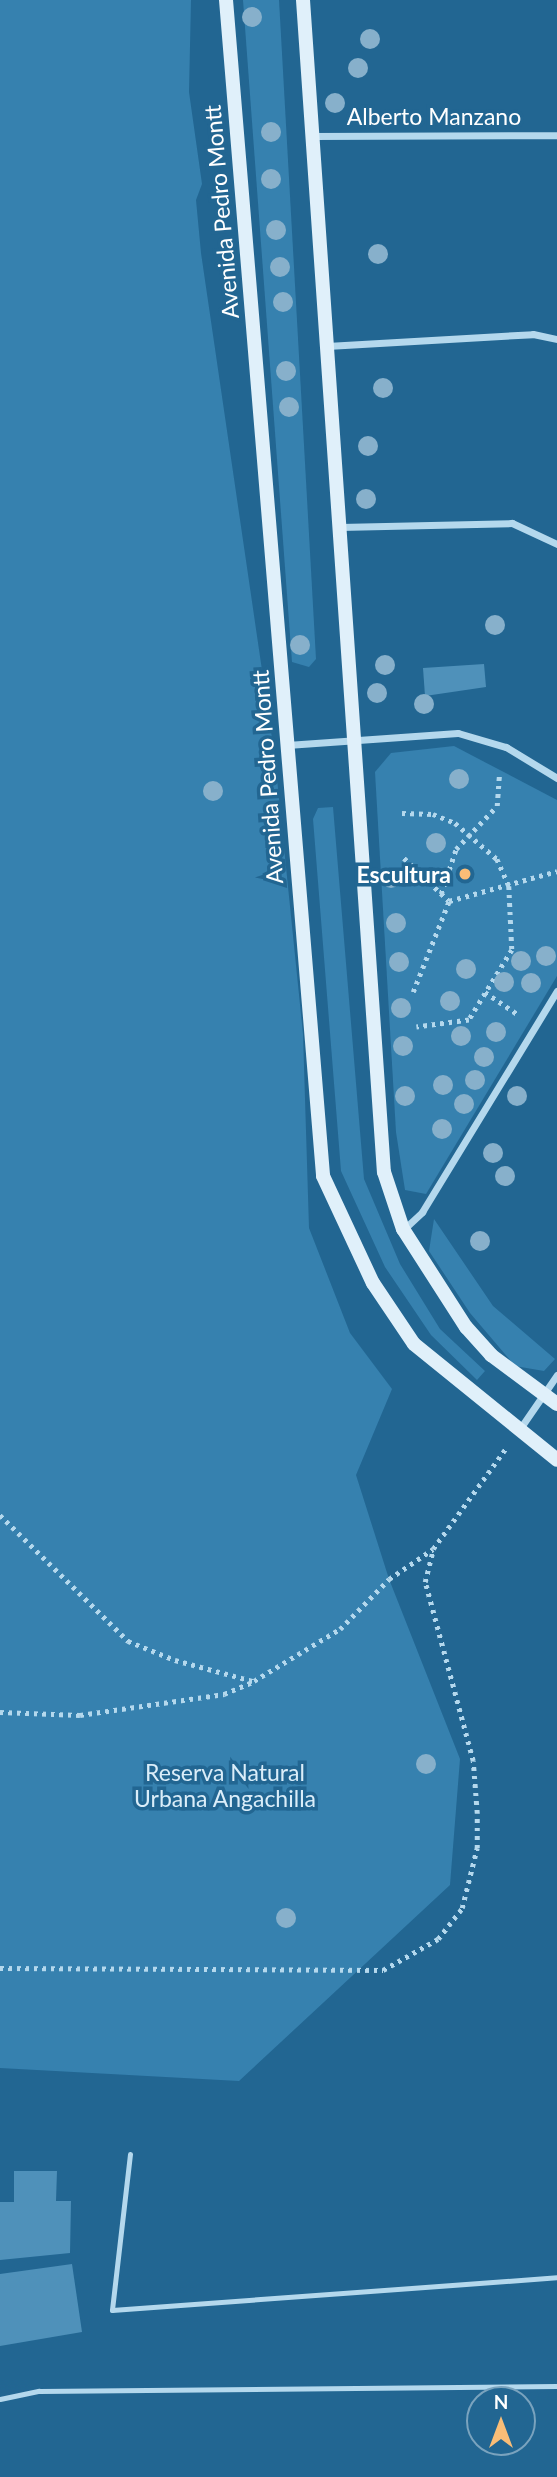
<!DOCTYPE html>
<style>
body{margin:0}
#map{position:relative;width:557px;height:2477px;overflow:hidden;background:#226692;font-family:Lato,sans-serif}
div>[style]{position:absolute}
.green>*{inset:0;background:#3681af}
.building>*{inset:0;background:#4f91ba}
.path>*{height:4.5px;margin-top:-2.25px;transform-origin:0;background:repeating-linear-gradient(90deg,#b4d8ed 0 3.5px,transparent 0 8.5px)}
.lane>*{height:5px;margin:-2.5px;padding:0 2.5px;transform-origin:2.5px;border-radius:2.5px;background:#b4d8ed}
.street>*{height:7px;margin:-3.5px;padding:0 3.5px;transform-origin:3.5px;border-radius:3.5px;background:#b4d8ed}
.secondary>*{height:14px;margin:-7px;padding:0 7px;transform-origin:7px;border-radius:7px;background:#e0f0fa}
.trees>*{width:20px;height:20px;margin:-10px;border-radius:50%;background:#87b0cb}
.dots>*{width:19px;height:19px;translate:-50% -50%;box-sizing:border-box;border:4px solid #226692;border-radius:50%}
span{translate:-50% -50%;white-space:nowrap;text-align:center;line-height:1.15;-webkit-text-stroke:7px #226692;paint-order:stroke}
.street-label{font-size:23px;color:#fff}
.poi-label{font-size:23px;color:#fff;font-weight:700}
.right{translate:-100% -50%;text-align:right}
.park-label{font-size:23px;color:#daedf9}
.north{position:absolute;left:466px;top:2386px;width:70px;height:70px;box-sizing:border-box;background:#226692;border:2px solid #7aa3be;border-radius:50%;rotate:0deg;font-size:19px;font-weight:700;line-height:28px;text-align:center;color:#fff}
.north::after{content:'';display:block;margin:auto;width:24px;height:32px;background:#f9bd77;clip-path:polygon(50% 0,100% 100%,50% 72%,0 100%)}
</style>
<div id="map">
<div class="green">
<div style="clip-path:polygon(0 0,191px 0,189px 92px,202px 184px,196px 200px,201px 253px,275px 759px,303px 1034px,309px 1228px,350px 1333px,392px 1389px,356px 1475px,389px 1579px,460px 1759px,450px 1885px,239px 2081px,0 2068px)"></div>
<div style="clip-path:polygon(243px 0,279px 0,316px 659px,309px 667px,292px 662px)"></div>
<div style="clip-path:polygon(454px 746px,557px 800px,557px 976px,426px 1194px,405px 1190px,396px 1132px,375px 772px,391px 753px)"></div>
<div style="clip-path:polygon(333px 807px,364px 1179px,400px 1264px,440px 1329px,485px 1371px,477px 1380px,431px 1335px,385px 1267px,341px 1171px,313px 819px,318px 808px)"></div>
<div style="clip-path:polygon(434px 1219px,493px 1306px,555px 1359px,544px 1371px,515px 1366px,470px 1313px,429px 1251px)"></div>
</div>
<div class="building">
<div style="clip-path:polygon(484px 664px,486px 687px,425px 696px,423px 668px)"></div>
<div style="clip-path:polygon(14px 2171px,57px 2171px,56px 2201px,71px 2201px,70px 2253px,0 2260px,0 2202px,14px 2202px)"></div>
<div style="clip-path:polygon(72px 2264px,82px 2332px,0 2346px,0 2274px)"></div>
</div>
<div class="path">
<div style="left:402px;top:813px;width:31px;rotate:2deg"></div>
<div style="left:433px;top:814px;width:24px;rotate:22deg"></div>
<div style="left:455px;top:823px;width:55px;rotate:40.6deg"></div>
<div style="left:497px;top:859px;width:30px;rotate:66deg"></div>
<div style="left:509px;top:886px;width:64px;rotate:87.3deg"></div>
<div style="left:512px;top:950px;width:82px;rotate:121.6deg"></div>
<div style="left:469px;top:1020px;width:53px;rotate:172.5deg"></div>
<div style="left:404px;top:858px;width:62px;rotate:43.7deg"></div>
<div style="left:441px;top:894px;width:47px;rotate:-71.6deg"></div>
<div style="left:456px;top:849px;width:59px;rotate:-46.4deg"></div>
<div style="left:497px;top:806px;width:31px;rotate:-86deg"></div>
<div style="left:449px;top:901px;width:112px;rotate:-15.5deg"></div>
<div style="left:413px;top:992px;width:98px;rotate:-68.4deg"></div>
<div style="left:485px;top:992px;width:42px;rotate:34.4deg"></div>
<div style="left:0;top:1515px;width:180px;rotate:44.5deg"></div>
<div style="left:128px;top:1641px;width:51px;rotate:22deg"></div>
<div style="left:175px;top:1660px;width:81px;rotate:15.1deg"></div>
<div style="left:0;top:1712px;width:80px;rotate:2.1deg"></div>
<div style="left:80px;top:1715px;width:146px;rotate:-8.3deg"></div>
<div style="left:224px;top:1694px;width:33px;rotate:-23deg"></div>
<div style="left:254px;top:1681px;width:100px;rotate:-31.2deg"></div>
<div style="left:340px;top:1629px;width:70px;rotate:-45.6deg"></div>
<div style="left:389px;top:1579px;width:53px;rotate:-34.3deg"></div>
<div style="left:433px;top:1549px;width:125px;rotate:-54.1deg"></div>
<div style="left:0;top:1968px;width:383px;rotate:0.3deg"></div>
<div style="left:383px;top:1970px;width:63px;rotate:-29.4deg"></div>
<div style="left:438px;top:1939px;width:39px;rotate:-52deg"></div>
<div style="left:462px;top:1908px;width:62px;rotate:-76deg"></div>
<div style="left:477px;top:1848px;width:35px;rotate:-90deg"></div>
<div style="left:477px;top:1813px;width:52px;rotate:-94.4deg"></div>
<div style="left:473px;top:1761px;width:185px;rotate:-105deg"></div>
<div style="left:425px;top:1582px;width:34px;rotate:-76deg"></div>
</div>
<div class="lane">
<div style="left:130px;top:2154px;width:157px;rotate:96.6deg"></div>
<div style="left:112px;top:2310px;width:446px;rotate:-4.2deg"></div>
<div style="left:0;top:2399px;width:40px;rotate:-12deg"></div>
<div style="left:39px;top:2391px;width:518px;rotate:-0.55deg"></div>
</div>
<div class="street">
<div style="left:312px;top:136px;width:245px;rotate:-0.2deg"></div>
<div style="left:327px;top:346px;width:206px;rotate:-3.3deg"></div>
<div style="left:533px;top:334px;width:25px;rotate:12deg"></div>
<div style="left:340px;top:527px;width:172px;rotate:-1.3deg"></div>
<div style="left:512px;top:523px;width:50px;rotate:25deg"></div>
<div style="left:287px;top:745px;width:171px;rotate:-4deg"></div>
<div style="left:458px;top:733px;width:50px;rotate:16.3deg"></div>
<div style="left:506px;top:747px;width:60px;rotate:31.3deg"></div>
<div style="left:404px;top:1229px;width:25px;rotate:-43deg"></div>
<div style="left:422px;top:1212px;width:259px;rotate:-58.6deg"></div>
<div style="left:519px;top:1430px;width:67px;rotate:-55.4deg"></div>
</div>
<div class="secondary">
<div style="left:226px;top:0;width:1180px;rotate:85.28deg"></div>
<div style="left:323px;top:1176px;width:118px;rotate:65deg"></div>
<div style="left:373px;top:1283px;width:73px;rotate:56.1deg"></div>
<div style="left:414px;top:1344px;width:184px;rotate:39deg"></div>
<div style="left:303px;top:0;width:1175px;rotate:86.05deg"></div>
<div style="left:384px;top:1172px;width:60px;rotate:71.6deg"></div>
<div style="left:403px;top:1229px;width:117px;rotate:57.3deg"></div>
<div style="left:466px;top:1327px;width:38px;rotate:48deg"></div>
<div style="left:491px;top:1355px;width:82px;rotate:36.6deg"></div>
</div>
<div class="trees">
<div style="left:252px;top:17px"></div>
<div style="left:370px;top:39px"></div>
<div style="left:358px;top:68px"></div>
<div style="left:335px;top:103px"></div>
<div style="left:271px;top:132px"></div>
<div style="left:271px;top:179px"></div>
<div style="left:276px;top:230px"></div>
<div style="left:378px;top:254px"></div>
<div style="left:280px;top:267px"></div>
<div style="left:283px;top:302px"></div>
<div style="left:286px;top:371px"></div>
<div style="left:383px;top:388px"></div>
<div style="left:289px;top:407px"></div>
<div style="left:368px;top:446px"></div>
<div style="left:366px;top:499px"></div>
<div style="left:495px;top:625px"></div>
<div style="left:300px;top:645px"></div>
<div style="left:385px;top:665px"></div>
<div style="left:377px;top:693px"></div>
<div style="left:424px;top:704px"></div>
<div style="left:459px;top:779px"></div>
<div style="left:213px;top:791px"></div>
<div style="left:436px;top:843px"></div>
<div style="left:391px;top:878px"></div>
<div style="left:396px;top:923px"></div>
<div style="left:546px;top:956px"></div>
<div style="left:521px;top:961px"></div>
<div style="left:399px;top:962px"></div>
<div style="left:466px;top:969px"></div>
<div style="left:504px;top:982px"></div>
<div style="left:531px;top:983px"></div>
<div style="left:450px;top:1001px"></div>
<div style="left:401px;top:1008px"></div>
<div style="left:496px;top:1032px"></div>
<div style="left:461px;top:1036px"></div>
<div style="left:403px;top:1046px"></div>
<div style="left:484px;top:1057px"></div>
<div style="left:475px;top:1080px"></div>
<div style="left:443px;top:1085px"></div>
<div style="left:405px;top:1096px"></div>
<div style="left:517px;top:1096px"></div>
<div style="left:464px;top:1104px"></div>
<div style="left:442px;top:1129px"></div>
<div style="left:493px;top:1153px"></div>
<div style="left:505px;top:1176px"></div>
<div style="left:480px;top:1241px"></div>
<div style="left:426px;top:1764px"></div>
<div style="left:286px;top:1918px"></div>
</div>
<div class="dots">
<div style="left:465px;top:874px;background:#f9bd77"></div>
</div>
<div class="street-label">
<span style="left:434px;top:116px">Alberto Manzano</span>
<span style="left:221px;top:212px;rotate:-95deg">Avenida Pedro Montt</span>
<span style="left:267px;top:777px;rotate:-94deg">Avenida Pedro Montt</span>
</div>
<div class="poi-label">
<span class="right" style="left:451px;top:874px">Escultura</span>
</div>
<div class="park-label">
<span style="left:225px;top:1785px">Reserva Natural<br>Urbana Angachilla</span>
</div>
<div class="north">N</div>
</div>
